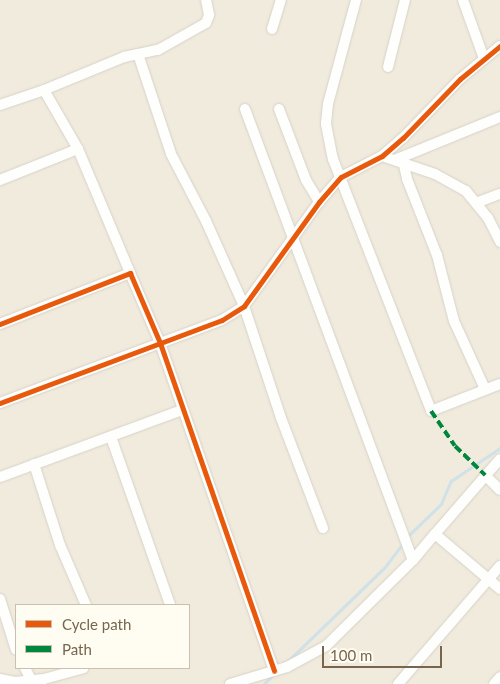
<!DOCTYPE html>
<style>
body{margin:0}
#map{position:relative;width:500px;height:684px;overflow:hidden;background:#f8f6ef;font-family:Lato,sans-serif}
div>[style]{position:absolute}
.residential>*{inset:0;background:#f1ebdd}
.stream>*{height:2.5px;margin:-1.25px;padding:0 1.25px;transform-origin:1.25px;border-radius:1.25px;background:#cfe1e9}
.roads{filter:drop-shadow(0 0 1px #d6d2c9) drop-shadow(0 0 1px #d6d2c9)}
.minor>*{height:10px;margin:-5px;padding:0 5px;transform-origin:5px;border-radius:5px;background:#fefefd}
.quiet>*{height:4px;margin-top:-2px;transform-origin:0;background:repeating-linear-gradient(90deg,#00873e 0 8px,transparent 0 12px)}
.cycleway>*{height:5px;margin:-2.5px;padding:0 2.5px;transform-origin:2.5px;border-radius:2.5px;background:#e8590c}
span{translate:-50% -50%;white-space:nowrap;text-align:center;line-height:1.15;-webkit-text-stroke:4px #fffcf1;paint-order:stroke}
.legend{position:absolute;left:15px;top:604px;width:175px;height:65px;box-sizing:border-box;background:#fffcf1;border:1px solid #c9c0af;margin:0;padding:6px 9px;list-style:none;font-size:15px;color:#78654d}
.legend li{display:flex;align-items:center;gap:10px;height:25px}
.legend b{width:25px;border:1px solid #c9c0af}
.scale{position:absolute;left:322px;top:646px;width:120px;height:22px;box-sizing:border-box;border:2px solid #78654d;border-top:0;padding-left:6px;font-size:15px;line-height:18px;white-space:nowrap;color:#78654d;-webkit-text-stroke:4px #fffcf1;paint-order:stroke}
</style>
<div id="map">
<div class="residential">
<div style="clip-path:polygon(evenodd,0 0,500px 0,500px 684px,0 684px,0 0,16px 605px,189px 605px,189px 668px,16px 668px,16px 605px)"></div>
</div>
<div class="stream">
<div style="left:408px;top:536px;width:46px;rotate:-44.1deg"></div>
<div style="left:441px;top:504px;width:25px;rotate:-67deg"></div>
<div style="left:451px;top:481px;width:59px;rotate:-34deg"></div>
<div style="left:287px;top:662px;width:136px;rotate:-44.1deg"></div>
<div style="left:385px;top:567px;width:30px;rotate:-53deg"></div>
<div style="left:264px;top:684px;width:11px;rotate:-45deg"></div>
</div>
<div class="roads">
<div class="minor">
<div style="left:356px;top:0;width:108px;rotate:105.1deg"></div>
<div style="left:328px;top:104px;width:20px;rotate:96deg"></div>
<div style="left:326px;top:124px;width:36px;rotate:79deg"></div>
<div style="left:333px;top:159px;width:270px;rotate:68.7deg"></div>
<div style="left:431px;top:411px;width:74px;rotate:-21.4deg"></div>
<div style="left:463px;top:0;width:59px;rotate:70.3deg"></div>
<div style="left:272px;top:29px;width:30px;rotate:-73deg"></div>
<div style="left:138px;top:54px;width:105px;rotate:71.7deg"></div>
<div style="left:171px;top:154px;width:76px;rotate:62.4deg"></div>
<div style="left:206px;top:221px;width:93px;rotate:65.9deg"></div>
<div style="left:244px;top:306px;width:118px;rotate:71.7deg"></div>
<div style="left:281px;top:418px;width:118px;rotate:69.1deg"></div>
<div style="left:388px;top:67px;width:69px;rotate:-75.8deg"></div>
<div style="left:44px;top:90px;width:87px;rotate:-22.4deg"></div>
<div style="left:124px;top:57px;width:35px;rotate:-12deg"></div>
<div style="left:158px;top:50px;width:55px;rotate:-29.4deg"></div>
<div style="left:206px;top:23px;width:9px;rotate:-69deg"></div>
<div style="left:209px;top:15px;width:15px;rotate:-101deg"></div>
<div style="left:0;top:105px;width:46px;rotate:-18.8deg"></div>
<div style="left:44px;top:90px;width:68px;rotate:60deg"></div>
<div style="left:245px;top:109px;width:481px;rotate:69.6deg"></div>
<div style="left:279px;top:109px;width:76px;rotate:69.2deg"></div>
<div style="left:306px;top:180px;width:26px;rotate:59deg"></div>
<div style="left:382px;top:156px;width:56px;rotate:18.8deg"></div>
<div style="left:435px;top:174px;width:35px;rotate:29deg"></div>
<div style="left:466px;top:191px;width:35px;rotate:51deg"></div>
<div style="left:488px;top:218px;width:27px;rotate:63deg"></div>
<div style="left:397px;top:159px;width:111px;rotate:-22.2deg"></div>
<div style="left:403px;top:161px;width:18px;rotate:77deg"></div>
<div style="left:407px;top:179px;width:82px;rotate:68.5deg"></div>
<div style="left:437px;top:255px;width:68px;rotate:75.6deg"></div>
<div style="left:454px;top:321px;width:75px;rotate:65.5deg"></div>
<div style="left:0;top:180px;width:84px;rotate:-21.7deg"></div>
<div style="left:78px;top:149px;width:134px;rotate:67.2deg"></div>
<div style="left:476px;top:203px;width:26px;rotate:-21deg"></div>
<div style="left:0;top:324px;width:140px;rotate:-21.4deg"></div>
<div style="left:130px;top:273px;width:76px;rotate:66.8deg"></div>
<div style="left:160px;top:343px;width:347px;rotate:70.8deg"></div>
<div style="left:0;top:403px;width:237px;rotate:-20.5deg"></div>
<div style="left:222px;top:320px;width:26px;rotate:-32deg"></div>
<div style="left:244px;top:306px;width:128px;rotate:-54.2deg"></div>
<div style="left:319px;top:202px;width:33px;rotate:-49deg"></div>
<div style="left:341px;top:177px;width:46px;rotate:-27.1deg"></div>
<div style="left:382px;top:156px;width:28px;rotate:-41deg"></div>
<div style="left:403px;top:138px;width:82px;rotate:-46deg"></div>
<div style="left:460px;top:79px;width:52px;rotate:-39.5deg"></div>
<div style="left:111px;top:437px;width:178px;rotate:70.6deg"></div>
<div style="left:34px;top:464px;width:85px;rotate:72.2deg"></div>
<div style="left:60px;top:545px;width:65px;rotate:66.6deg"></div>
<div style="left:485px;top:475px;width:21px;rotate:45deg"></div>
<div style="left:0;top:477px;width:194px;rotate:-20.2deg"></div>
<div style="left:435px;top:534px;width:99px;rotate:-49.1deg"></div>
<div style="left:0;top:599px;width:53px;rotate:72.6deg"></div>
<div style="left:25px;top:668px;width:13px;rotate:63deg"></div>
<div style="left:0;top:679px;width:15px;rotate:11deg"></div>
<div style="left:15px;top:682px;width:29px;rotate:-6deg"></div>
<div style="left:44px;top:679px;width:41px;rotate:-15.4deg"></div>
<div style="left:230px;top:684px;width:59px;rotate:-16.6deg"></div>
<div style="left:287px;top:667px;width:44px;rotate:-28.3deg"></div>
<div style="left:326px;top:646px;width:122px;rotate:-44.7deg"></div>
<div style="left:413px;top:560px;width:34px;rotate:-50deg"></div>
<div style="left:435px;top:534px;width:85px;rotate:40.2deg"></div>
<div style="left:398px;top:684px;width:156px;rotate:-49.2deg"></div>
<div style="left:494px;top:684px;width:9px;rotate:-49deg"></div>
</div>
</div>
<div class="quiet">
<div style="left:431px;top:411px;width:42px;rotate:55.6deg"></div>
<div style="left:455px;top:446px;width:42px;rotate:44deg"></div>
</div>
<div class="cycleway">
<div style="left:0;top:324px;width:140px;rotate:-21.4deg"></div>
<div style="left:130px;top:273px;width:76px;rotate:66.8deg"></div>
<div style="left:160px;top:343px;width:347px;rotate:70.8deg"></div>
<div style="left:0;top:403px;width:237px;rotate:-20.5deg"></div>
<div style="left:222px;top:320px;width:26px;rotate:-32deg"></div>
<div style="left:244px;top:306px;width:128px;rotate:-54.2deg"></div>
<div style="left:319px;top:202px;width:33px;rotate:-49deg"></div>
<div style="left:341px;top:177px;width:46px;rotate:-27.1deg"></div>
<div style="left:382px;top:156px;width:28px;rotate:-41deg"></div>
<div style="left:403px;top:138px;width:82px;rotate:-46deg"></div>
<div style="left:460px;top:79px;width:52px;rotate:-39.5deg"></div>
</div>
<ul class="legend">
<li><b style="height:6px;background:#e8590c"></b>Cycle path</li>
<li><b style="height:6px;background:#00873e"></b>Path</li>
</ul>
<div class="scale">100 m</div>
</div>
